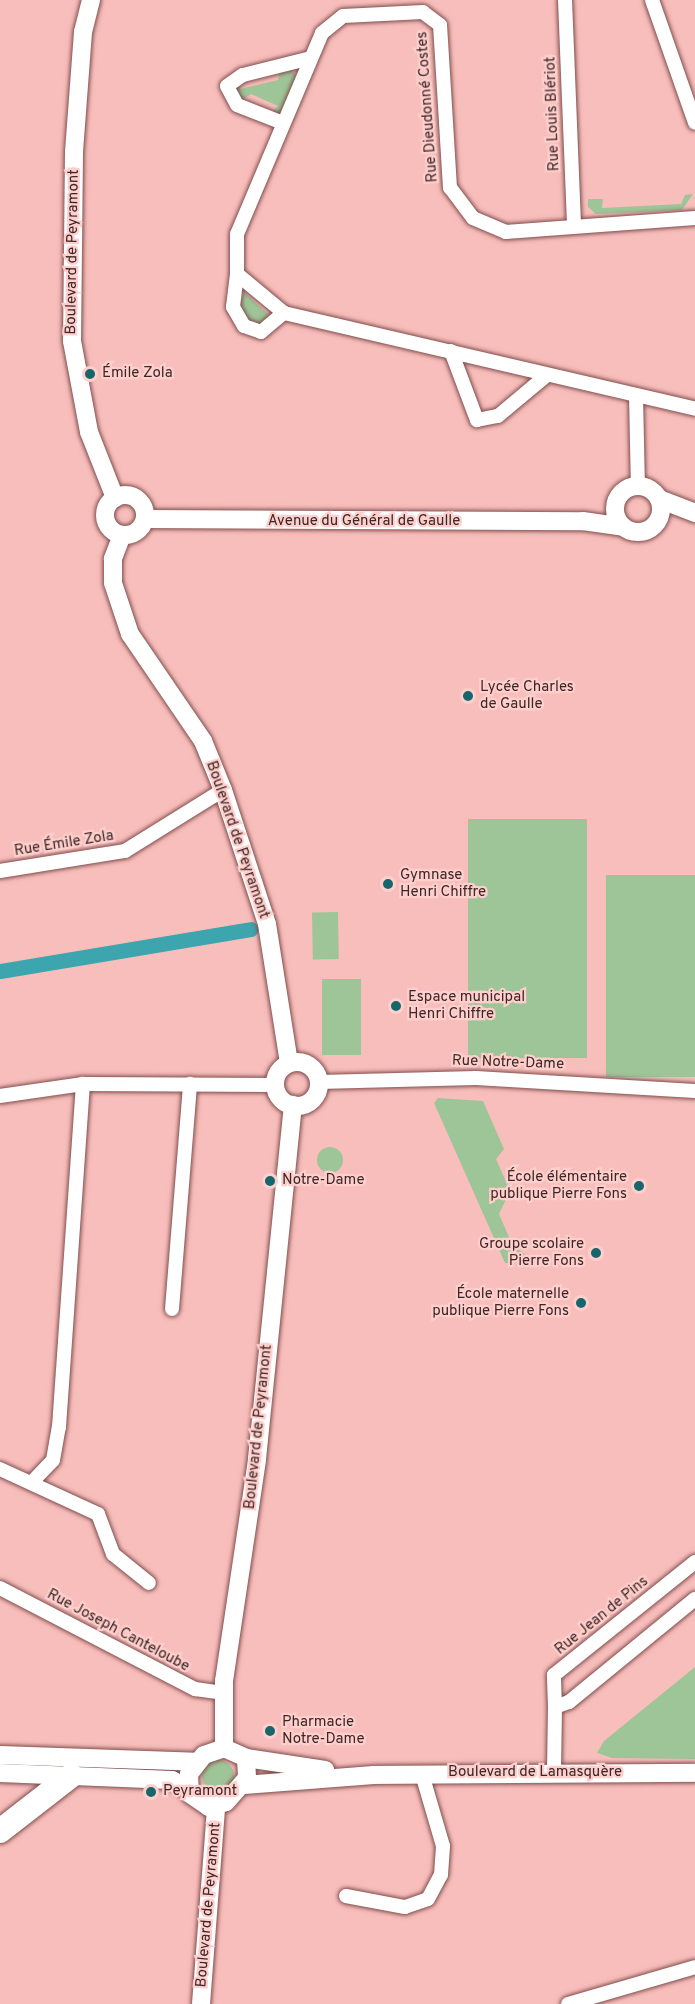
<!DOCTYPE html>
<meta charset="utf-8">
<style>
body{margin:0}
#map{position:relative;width:695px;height:2004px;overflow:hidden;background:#f8bebb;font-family:Overpass,sans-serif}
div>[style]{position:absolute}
.green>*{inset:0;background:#9ec598;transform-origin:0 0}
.round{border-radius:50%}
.canal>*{height:15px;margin:-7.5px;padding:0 7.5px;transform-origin:7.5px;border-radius:7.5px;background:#3da5ad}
.roads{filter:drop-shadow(0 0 2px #804e4d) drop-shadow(0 0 2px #804e4d)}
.street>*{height:14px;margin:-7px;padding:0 7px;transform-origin:7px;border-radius:7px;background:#fff}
.secondary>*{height:18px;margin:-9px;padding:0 9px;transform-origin:9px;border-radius:9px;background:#fff}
.secondary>.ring{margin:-9px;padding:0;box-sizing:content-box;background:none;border:18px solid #fff;border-radius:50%}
.highway>*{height:24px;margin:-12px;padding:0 12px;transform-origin:12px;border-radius:12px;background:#fff}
.dots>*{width:16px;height:16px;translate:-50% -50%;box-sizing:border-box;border:3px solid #fecfcc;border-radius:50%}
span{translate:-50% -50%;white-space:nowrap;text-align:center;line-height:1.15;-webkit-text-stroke:4.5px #fecfcc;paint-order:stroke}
.street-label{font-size:15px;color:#3d2726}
.poi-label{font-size:15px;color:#3d2726}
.left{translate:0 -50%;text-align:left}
.right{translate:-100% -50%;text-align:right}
</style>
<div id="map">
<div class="green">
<div style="clip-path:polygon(291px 69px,297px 77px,281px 114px,271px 113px,278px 106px,251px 94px,242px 100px,233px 87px,242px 80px,240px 89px,278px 80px,280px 70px)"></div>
<div style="clip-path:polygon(693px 194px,682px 210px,596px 214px,588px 207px,588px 199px,603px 199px,602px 208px,681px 204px,685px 195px)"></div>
<div style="clip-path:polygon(244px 292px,271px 317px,265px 326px,247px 323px,239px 309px)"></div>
<div style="left:468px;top:819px;width:119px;height:239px"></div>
<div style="left:695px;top:875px;width:202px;height:89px;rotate:90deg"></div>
<div style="left:338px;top:912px;width:47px;height:26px;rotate:89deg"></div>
<div style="left:322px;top:979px;width:39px;height:76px"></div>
<div style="clip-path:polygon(438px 1098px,483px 1101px,504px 1149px,496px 1159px,510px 1191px,499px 1214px,512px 1244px,533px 1261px,505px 1263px,434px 1103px)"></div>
<div class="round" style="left:317px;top:1147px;width:26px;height:26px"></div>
<div style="clip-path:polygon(695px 1667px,695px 1759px,612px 1758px,597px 1753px,604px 1741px)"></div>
<div class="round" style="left:202px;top:1760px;width:32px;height:32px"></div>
</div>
<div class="canal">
<div style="left:0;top:971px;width:254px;rotate:-9.5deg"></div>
</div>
<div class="roads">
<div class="street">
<div style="left:565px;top:0;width:226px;rotate:87.7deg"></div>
<div style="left:652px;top:0;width:130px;rotate:70.7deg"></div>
<div style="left:283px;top:123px;width:49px;rotate:-158.6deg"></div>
<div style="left:237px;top:105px;width:21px;rotate:-118deg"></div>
<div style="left:227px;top:86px;width:19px;rotate:-35deg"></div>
<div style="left:243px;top:75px;width:70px;rotate:-14deg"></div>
<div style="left:695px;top:218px;width:190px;rotate:175.8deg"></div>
<div style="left:506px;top:232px;width:36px;rotate:-157deg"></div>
<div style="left:473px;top:218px;width:38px;rotate:-127deg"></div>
<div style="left:450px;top:188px;width:163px;rotate:-93.5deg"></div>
<div style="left:440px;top:25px;width:21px;rotate:-143deg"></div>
<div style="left:423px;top:12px;width:80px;rotate:177.1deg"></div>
<div style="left:343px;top:16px;width:27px;rotate:141deg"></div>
<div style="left:322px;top:33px;width:218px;rotate:112.9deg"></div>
<div style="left:237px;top:234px;width:40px;rotate:90deg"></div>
<div style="left:237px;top:274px;width:61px;rotate:39.7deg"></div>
<div style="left:284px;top:313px;width:422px;rotate:13.1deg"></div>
<div style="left:237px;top:274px;width:33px;rotate:97deg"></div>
<div style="left:233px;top:307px;width:22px;rotate:60deg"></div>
<div style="left:244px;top:326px;width:18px;rotate:19deg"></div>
<div style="left:261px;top:332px;width:30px;rotate:-40deg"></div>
<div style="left:451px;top:351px;width:74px;rotate:69.4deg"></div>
<div style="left:477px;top:420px;width:21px;rotate:-11deg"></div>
<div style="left:498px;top:416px;width:64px;rotate:-39.9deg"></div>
<div style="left:636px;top:395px;width:92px;rotate:88.8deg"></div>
<div style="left:0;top:871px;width:127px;rotate:-9.1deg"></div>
<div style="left:125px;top:851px;width:115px;rotate:-31.9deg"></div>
<div style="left:319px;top:1082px;width:157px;rotate:-1.5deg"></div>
<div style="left:476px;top:1078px;width:219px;rotate:3.4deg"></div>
<div style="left:0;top:1096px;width:84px;rotate:-8.2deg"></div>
<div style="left:83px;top:1084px;width:192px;rotate:0.3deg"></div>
<div style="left:172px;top:1309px;width:226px;rotate:-85.4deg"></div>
<div style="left:0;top:1469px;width:108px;rotate:24.7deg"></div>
<div style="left:98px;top:1514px;width:43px;rotate:69.4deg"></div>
<div style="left:113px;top:1554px;width:46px;rotate:38.9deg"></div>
<div style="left:32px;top:1482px;width:30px;rotate:-46deg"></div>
<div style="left:53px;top:1460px;width:34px;rotate:-80deg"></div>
<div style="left:59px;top:1427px;width:344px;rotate:-86deg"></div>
<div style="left:0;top:1588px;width:220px;rotate:27.4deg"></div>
<div style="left:195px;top:1689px;width:28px;rotate:8deg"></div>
<div style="left:555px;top:1707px;width:32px;rotate:-92deg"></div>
<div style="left:554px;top:1675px;width:181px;rotate:-38.7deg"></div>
<div style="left:554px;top:1771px;width:64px;rotate:-89.1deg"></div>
<div style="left:555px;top:1707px;width:15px;rotate:-20deg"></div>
<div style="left:569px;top:1702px;width:163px;rotate:-39.3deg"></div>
<div style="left:346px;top:1896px;width:60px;rotate:10.6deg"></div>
<div style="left:405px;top:1907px;width:24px;rotate:-19deg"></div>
<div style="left:428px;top:1899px;width:27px;rotate:-62deg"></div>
<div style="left:441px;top:1875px;width:29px;rotate:-86deg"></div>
<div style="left:443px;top:1846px;width:75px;rotate:-106.3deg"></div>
<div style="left:568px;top:2004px;width:132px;rotate:-16.2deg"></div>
</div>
<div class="secondary">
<div style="left:91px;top:0;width:33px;rotate:104deg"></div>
<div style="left:83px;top:32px;width:120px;rotate:94.3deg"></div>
<div style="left:74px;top:152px;width:189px;rotate:90.6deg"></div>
<div style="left:72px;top:341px;width:93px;rotate:79.4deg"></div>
<div style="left:89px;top:432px;width:71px;rotate:68.5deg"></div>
<div class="ring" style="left:615px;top:486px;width:28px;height:28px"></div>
<div class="ring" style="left:105px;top:495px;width:22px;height:22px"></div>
<div style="left:659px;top:499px;width:39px;rotate:21deg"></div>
<div style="left:145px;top:519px;width:438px;rotate:0.3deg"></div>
<div style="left:583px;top:521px;width:41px;rotate:8.3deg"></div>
<div style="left:122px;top:535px;width:26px;rotate:111deg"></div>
<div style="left:113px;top:559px;width:24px;rotate:90deg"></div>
<div style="left:113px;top:583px;width:54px;rotate:71.6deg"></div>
<div style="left:130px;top:634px;width:130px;rotate:55.7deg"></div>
<div style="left:203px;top:741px;width:53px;rotate:67.8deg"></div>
<div style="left:223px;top:790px;width:141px;rotate:71.8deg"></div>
<div style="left:267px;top:924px;width:141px;rotate:81deg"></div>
<div class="ring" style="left:275px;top:1062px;width:26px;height:26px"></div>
<div style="left:224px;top:1748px;width:67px;rotate:-90deg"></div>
<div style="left:224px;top:1681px;width:224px;rotate:-81.5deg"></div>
<div style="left:257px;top:1459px;width:356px;rotate:-84.2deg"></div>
<div style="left:224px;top:1748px;width:24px;rotate:24deg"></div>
<div style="left:246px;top:1758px;width:20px;rotate:87deg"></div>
<div style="left:247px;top:1778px;width:32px;rotate:131deg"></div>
<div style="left:226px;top:1802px;width:18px;rotate:164deg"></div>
<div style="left:209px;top:1807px;width:23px;rotate:-146deg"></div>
<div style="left:190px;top:1794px;width:20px;rotate:-93deg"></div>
<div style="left:189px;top:1774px;width:24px;rotate:-52deg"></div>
<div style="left:204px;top:1755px;width:21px;rotate:-19deg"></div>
<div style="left:0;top:1755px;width:196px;rotate:2deg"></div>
<div style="left:246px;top:1758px;width:80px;rotate:8.6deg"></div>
<div style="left:0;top:1773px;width:172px;rotate:2.3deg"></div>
<div style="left:172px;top:1780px;width:19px;rotate:28deg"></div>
<div style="left:244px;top:1785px;width:130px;rotate:-4.4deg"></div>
<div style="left:374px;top:1775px;width:321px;rotate:-0.4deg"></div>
<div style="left:201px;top:2004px;width:198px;rotate:-85.6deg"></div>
</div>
<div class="highway">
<div style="left:0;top:1831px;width:90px;rotate:-37.8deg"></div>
</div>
</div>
<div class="dots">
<div style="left:90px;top:374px;background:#17666b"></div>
<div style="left:468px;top:696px;background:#17666b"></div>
<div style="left:388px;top:884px;background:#17666b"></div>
<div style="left:396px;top:1006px;background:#17666b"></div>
<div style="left:270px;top:1181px;background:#17666b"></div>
<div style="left:639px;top:1186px;background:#17666b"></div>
<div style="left:596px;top:1253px;background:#17666b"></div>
<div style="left:581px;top:1303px;background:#17666b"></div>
<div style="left:270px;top:1731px;background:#17666b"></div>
<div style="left:151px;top:1792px;background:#17666b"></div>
</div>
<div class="street-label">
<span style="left:428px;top:107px;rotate:-94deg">Rue Dieudonné Costes</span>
<span style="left:553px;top:114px;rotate:-92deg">Rue Louis Blériot</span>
<span style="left:73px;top:252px;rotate:-89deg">Boulevard de Peyramont</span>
<span style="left:364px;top:522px">Avenue du Général de Gaulle</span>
<span style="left:237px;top:840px;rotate:71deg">Boulevard de Peyramont</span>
<span style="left:64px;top:844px;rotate:-9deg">Rue Émile Zola</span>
<span style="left:508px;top:1063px;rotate:2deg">Rue Notre-Dame</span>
<span style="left:259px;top:1427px;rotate:-84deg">Boulevard de Peyramont</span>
<span style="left:602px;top:1616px;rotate:-39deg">Rue Jean de Pins</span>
<span style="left:118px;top:1631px;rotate:28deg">Rue Joseph Canteloube</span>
<span style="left:535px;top:1773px">Boulevard de Lamasquère</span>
<span style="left:209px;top:1905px;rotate:-85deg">Boulevard de Peyramont</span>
</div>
<div class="poi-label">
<span class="left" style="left:102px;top:374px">Émile Zola</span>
<span class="left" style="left:480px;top:696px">Lycée Charles<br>de Gaulle</span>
<span class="left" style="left:400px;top:884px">Gymnase<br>Henri Chiffre</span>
<span class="left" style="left:408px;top:1006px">Espace municipal<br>Henri Chiffre</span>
<span class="right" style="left:627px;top:1186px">École élémentaire<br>publique Pierre Fons</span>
<span class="left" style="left:282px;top:1181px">Notre-Dame</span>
<span class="right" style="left:584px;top:1253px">Groupe scolaire<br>Pierre Fons</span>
<span class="right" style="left:569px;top:1303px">École maternelle<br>publique Pierre Fons</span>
<span class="left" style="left:282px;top:1731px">Pharmacie<br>Notre-Dame</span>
<span class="left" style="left:163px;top:1792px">Peyramont</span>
</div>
</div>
